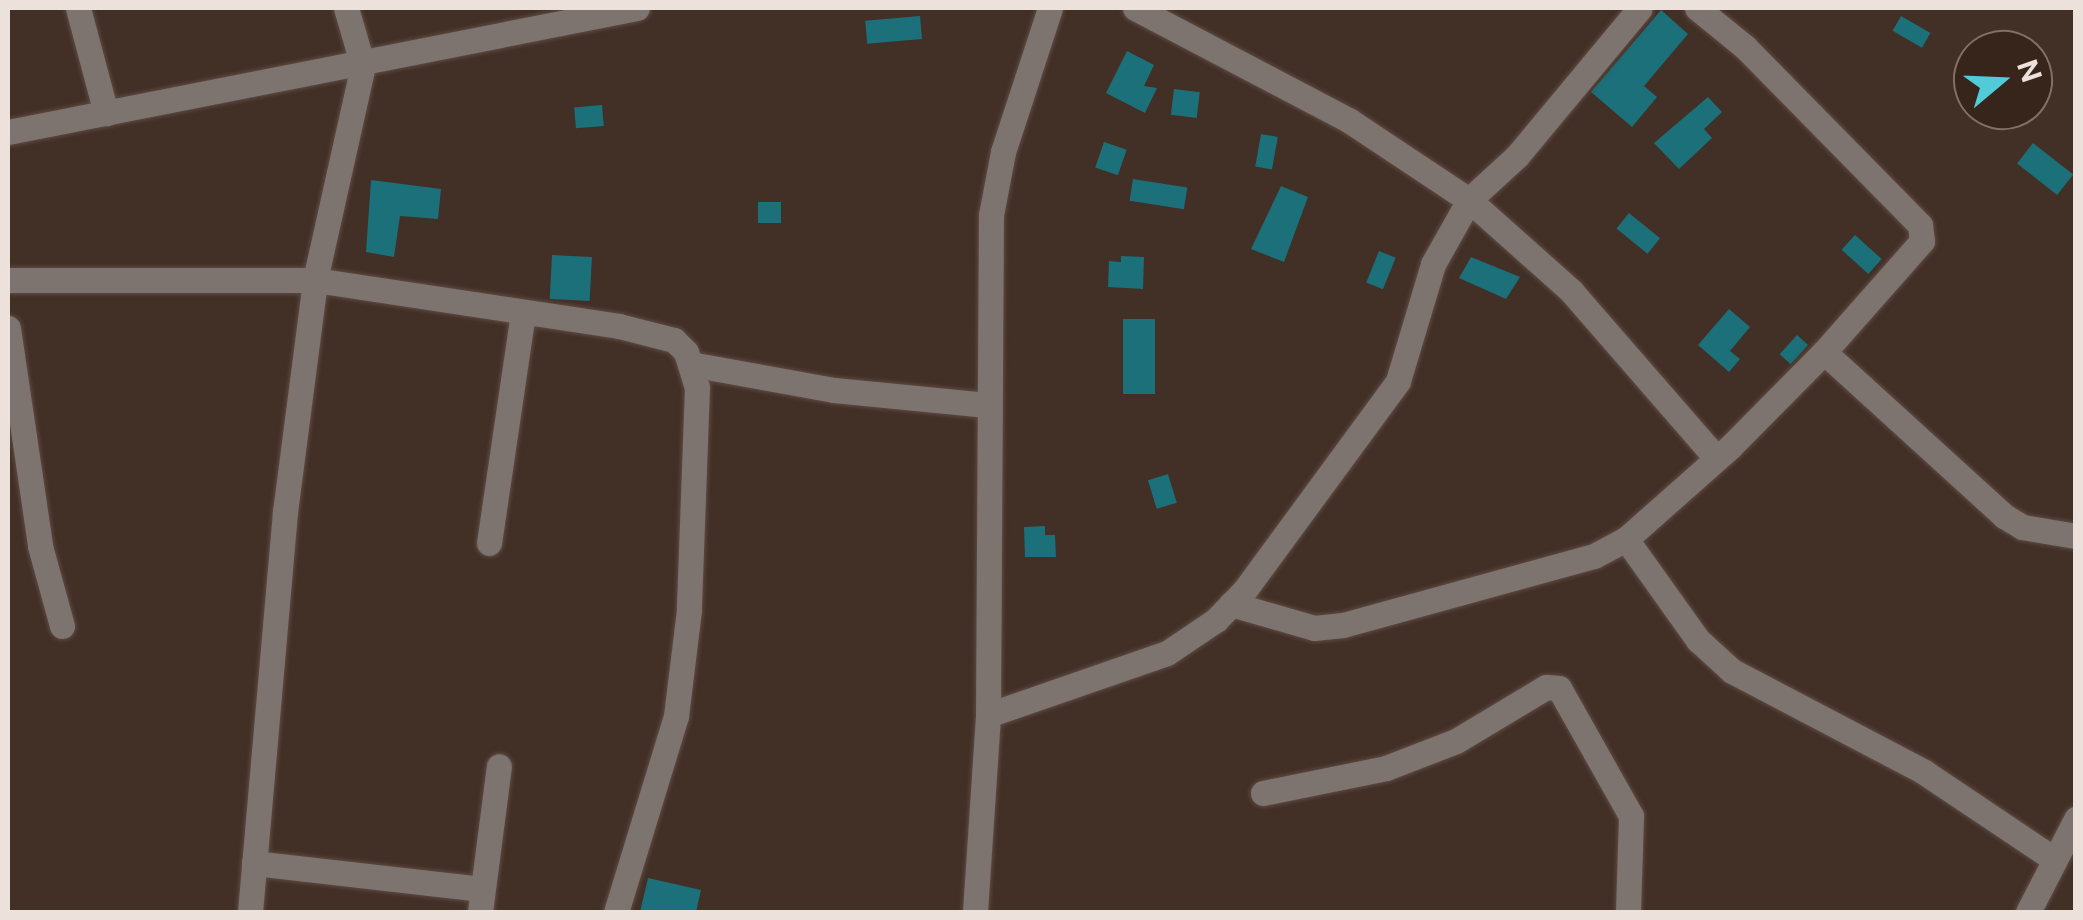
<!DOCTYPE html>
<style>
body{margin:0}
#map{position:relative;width:2083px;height:920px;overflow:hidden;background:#422f26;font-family:"Public Sans",sans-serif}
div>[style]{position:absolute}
.building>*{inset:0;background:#1b7079;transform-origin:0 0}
.roads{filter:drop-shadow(0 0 2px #5d4b43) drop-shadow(0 0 2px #5d4b43)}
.minor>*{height:25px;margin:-12.5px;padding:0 12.5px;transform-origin:12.5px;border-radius:12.5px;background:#7e746f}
span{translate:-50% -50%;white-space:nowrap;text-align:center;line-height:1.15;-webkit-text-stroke:10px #37251c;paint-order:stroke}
.frame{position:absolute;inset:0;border:10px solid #ede1db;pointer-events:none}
.north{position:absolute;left:1953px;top:30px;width:100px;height:100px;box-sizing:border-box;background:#37251c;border:2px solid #807068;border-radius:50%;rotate:71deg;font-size:28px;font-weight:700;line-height:40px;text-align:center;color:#ede1db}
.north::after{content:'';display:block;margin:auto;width:35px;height:45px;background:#52cbd9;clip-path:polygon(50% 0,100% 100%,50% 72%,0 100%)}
</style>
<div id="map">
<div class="building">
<div style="clip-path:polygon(1661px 10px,1688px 34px,1644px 86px,1657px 97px,1632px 127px,1591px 92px)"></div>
<div style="left:920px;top:16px;width:23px;height:55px;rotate:85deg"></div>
<div style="left:1901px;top:16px;width:34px;height:17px;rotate:30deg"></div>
<div style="clip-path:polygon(1127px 51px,1154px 65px,1144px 86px,1157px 88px,1145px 113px,1106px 93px)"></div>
<div style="left:1174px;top:89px;width:26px;height:26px;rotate:7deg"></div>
<div style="clip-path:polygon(1708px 97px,1722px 112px,1704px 129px,1712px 138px,1679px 169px,1654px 143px)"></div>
<div style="left:602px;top:105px;width:21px;height:28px;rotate:85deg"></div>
<div style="left:1261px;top:134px;width:17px;height:33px;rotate:10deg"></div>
<div style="left:1104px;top:142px;width:24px;height:27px;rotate:19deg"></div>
<div style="left:2033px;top:143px;width:51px;height:26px;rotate:38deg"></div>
<div style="left:1133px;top:179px;width:55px;height:22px;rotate:9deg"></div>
<div style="clip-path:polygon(371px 180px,441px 189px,438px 219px,400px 216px,394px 257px,366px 252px)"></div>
<div style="clip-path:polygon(1281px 186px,1308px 197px,1284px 262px,1251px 249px)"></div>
<div style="left:758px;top:202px;width:23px;height:21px"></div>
<div style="left:1629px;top:213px;width:40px;height:20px;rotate:39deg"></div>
<div style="left:1855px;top:235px;width:36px;height:20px;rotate:42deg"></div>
<div style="left:1379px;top:251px;width:18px;height:34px;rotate:22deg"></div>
<div style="left:552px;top:255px;width:40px;height:44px;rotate:3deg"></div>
<div style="clip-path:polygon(1121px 256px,1144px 257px,1143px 289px,1108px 287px,1109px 261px,1121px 262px)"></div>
<div style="clip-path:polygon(1471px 257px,1520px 277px,1506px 299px,1459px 278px)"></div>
<div style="clip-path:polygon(1729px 309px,1750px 327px,1730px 351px,1740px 359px,1729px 372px,1698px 345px)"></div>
<div style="left:1123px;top:319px;width:32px;height:75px"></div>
<div style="left:1797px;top:335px;width:15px;height:26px;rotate:42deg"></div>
<div style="left:1168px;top:474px;width:30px;height:21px;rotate:73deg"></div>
<div style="clip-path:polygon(1045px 526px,1045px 535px,1055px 535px,1056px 557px,1025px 557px,1024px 527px)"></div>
<div style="clip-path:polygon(648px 878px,701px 890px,696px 912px,640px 912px)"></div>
</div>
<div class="roads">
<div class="minor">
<div style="left:78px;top:8px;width:109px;rotate:75.1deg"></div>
<div style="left:1135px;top:8px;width:243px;rotate:27.7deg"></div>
<div style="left:1350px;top:121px;width:143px;rotate:33.6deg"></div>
<div style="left:1469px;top:200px;width:137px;rotate:41.7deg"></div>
<div style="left:1571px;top:291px;width:221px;rotate:49deg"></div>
<div style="left:1697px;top:8px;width:62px;rotate:39.1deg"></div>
<div style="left:1745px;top:47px;width:250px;rotate:45.5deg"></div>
<div style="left:1920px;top:225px;width:16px;rotate:83deg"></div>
<div style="left:1922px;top:241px;width:148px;rotate:131.4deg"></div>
<div style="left:8px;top:132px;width:641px;rotate:-11.15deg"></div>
<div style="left:8px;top:280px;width:307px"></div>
<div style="left:315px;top:280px;width:307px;rotate:8.6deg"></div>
<div style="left:619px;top:326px;width:57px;rotate:14.3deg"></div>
<div style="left:674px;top:340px;width:17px;rotate:45deg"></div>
<div style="left:686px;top:352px;width:37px;rotate:73deg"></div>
<div style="left:697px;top:387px;width:223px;rotate:92.1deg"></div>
<div style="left:689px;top:610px;width:107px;rotate:97deg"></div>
<div style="left:676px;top:716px;width:205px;rotate:107deg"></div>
<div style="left:8px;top:328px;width:220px;rotate:81.6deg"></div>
<div style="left:40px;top:546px;width:83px;rotate:74.6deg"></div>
<div style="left:696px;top:365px;width:140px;rotate:10.3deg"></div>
<div style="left:834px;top:390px;width:154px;rotate:5.6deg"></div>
<div style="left:1626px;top:539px;width:124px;rotate:54.5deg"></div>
<div style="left:1698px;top:640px;width:46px;rotate:42.4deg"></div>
<div style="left:1732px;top:671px;width:217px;rotate:27.7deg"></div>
<div style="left:1924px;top:772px;width:156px;rotate:33.8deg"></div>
<div style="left:489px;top:543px;width:233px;rotate:-81.6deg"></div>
<div style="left:1231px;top:604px;width:86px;rotate:16.1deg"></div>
<div style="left:1314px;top:628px;width:29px;rotate:-6deg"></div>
<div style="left:1343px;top:625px;width:260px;rotate:-15.4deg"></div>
<div style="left:1594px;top:556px;width:36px;rotate:-28deg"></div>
<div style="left:1626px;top:539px;width:139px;rotate:-41.5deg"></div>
<div style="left:1730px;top:447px;width:134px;rotate:-45.3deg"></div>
<div style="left:1824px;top:352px;width:244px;rotate:42.3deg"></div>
<div style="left:2004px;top:516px;width:21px;rotate:31deg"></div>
<div style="left:2022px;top:527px;width:55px;rotate:9.5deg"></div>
<div style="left:988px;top:715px;width:189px;rotate:-19.1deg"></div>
<div style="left:1167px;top:653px;width:59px;rotate:-34deg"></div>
<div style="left:1216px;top:620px;width:40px;rotate:-46deg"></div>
<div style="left:1244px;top:591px;width:260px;rotate:-53.7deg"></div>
<div style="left:1398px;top:381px;width:122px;rotate:-73.3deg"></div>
<div style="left:1433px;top:264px;width:73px;rotate:-60.6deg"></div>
<div style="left:1469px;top:200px;width:65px;rotate:-42.5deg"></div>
<div style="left:1517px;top:156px;width:192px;rotate:-50.3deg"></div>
<div style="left:1263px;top:793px;width:126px;rotate:-11.5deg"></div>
<div style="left:1386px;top:768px;width:75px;rotate:-21.1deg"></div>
<div style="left:1456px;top:741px;width:105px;rotate:-31deg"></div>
<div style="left:1546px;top:687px;width:13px;rotate:4deg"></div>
<div style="left:1559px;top:688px;width:147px;rotate:60.6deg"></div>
<div style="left:1631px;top:816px;width:96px;rotate:91.8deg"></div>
<div style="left:254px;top:863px;width:228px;rotate:6.5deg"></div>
<div style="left:250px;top:912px;width:402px;rotate:-85deg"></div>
<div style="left:285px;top:512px;width:234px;rotate:-82.6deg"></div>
<div style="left:315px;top:280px;width:219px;rotate:-77.4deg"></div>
<div style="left:363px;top:66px;width:60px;rotate:-106.3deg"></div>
<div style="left:480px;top:912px;width:147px;rotate:-82.6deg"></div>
<div style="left:975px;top:912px;width:197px;rotate:-86.2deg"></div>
<div style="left:988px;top:715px;width:500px;rotate:-89.66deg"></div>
<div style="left:991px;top:215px;width:64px;rotate:-79.2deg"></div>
<div style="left:1003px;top:152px;width:151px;rotate:-71.9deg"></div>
<div style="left:2028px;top:912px;width:105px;rotate:-62.7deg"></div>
</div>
</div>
<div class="frame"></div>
<div class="north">N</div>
</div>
